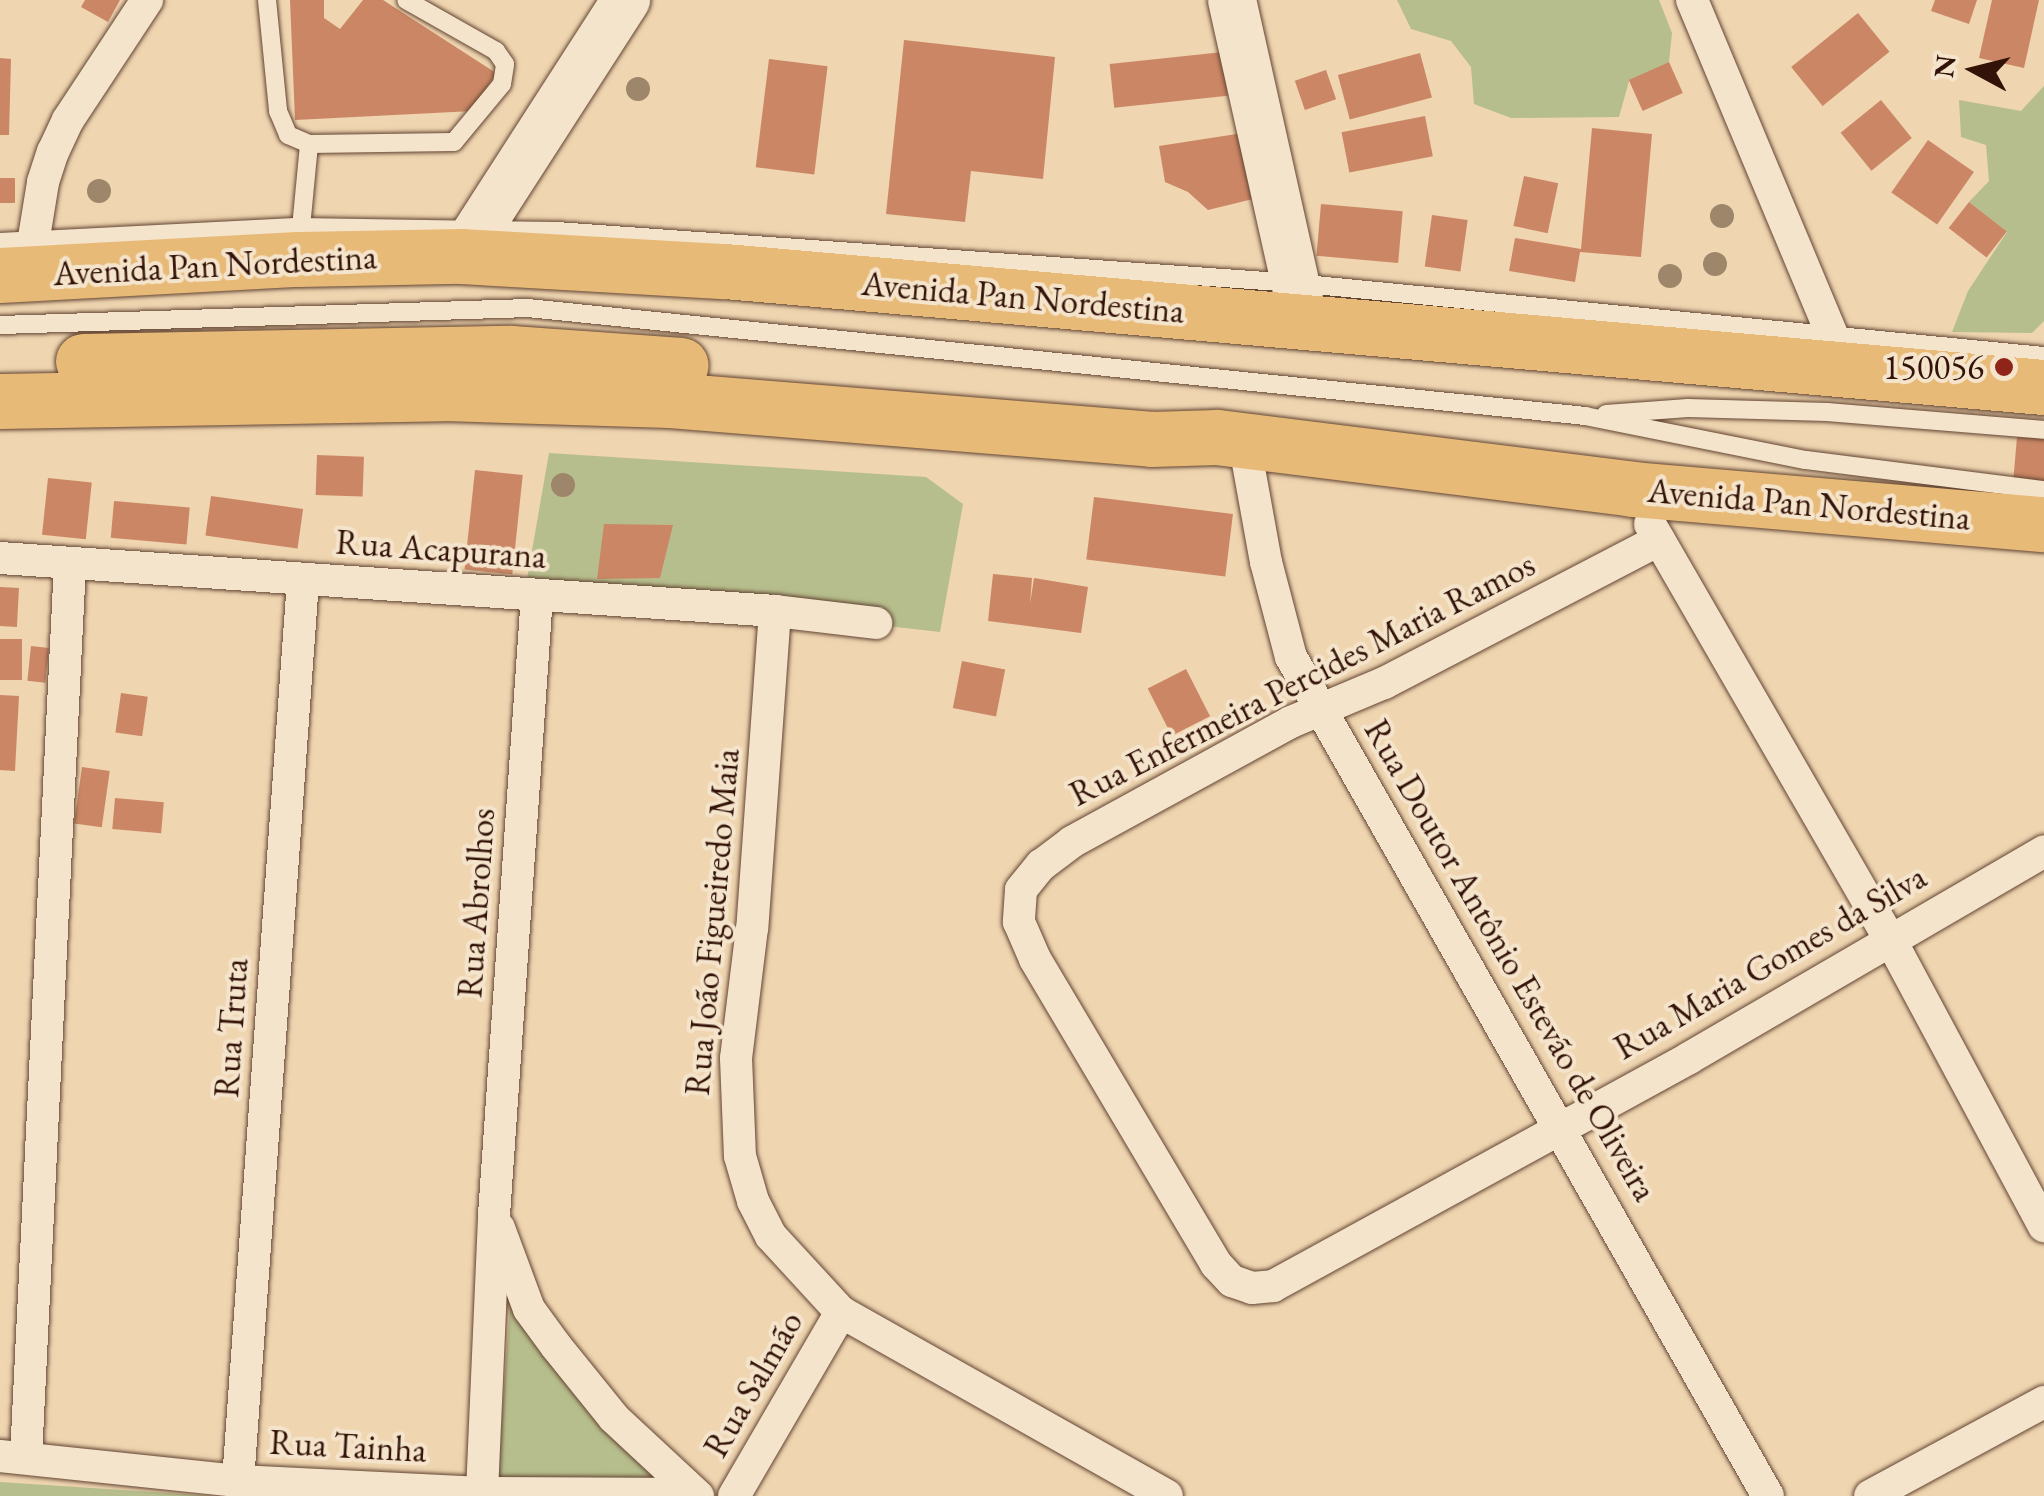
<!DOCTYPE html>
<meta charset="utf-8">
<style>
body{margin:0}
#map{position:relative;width:2044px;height:1496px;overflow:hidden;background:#efd5b0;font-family:"EB Garamond",serif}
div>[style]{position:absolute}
.green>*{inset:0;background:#b7be8d}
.building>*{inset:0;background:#cb8765;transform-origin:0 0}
.roads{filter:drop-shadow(0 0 2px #624432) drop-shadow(0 0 2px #624432)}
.lane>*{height:18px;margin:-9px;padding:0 9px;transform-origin:9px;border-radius:9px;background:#f5e4cc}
.street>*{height:32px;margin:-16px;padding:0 16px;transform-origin:16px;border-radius:16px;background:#f5e4cc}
.secondary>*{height:48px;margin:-24px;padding:0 24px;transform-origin:24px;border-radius:24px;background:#f5e4cc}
.highway>*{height:55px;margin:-27.5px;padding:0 27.5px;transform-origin:27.5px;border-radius:27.5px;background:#e8ba78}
.trees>*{width:24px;height:24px;margin:-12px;border-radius:50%;background:#9e866a}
.dots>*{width:28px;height:28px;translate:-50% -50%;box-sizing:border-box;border:5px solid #f5e4cc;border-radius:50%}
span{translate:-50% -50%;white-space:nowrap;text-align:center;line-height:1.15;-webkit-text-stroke:8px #f5e4cc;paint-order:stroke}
.street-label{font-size:35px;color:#331308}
.poi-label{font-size:35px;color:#331308}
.right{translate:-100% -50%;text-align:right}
.north{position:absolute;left:1924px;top:20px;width:100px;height:100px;-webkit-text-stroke:8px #f5e4cc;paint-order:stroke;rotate:277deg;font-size:28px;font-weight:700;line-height:40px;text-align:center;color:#331308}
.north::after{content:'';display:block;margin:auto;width:35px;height:45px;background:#331308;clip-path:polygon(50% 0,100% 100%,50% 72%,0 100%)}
</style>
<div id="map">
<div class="green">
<div style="clip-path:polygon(1397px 0,1659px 0,1672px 33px,1669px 62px,1629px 81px,1619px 117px,1511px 118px,1474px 104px,1471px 67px,1451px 41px,1411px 29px)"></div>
<div style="clip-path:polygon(2044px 86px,2044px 321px,2032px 333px,1952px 332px,1968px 291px,2007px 232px,1969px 202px,1989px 181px,1986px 145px,1961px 137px,1959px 100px,2021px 111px)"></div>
<div style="clip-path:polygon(549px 453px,926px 477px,963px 504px,940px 632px,526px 585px)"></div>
<div style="clip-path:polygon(511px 1293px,670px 1486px,497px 1484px)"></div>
<div style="clip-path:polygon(0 1482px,214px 1496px,0 1496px)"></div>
</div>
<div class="building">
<div style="clip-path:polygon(85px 0,120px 0,108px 22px,81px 7px)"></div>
<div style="clip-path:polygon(290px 0,324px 0,324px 18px,340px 29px,363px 0,383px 0,496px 73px,473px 111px,295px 120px)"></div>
<div style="clip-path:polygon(1935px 0,1977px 0,1969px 24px,1931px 11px)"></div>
<div style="clip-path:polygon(1992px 0,2039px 0,2024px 68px,1979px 58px)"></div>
<div style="left:1858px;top:13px;width:50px;height:86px;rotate:51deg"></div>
<div style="clip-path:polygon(904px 40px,1055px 57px,1043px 179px,971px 171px,965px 222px,886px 214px)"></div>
<div style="left:1223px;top:52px;width:44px;height:114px;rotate:84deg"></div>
<div style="left:1420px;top:53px;width:46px;height:85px;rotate:75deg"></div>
<div style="clip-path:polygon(0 58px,11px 59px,9px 135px,0 135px)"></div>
<div style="left:769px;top:59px;width:59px;height:109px;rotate:7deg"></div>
<div style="left:1669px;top:62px;width:34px;height:44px;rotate:66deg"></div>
<div style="left:1326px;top:70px;width:31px;height:33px;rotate:71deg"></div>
<div style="left:1881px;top:100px;width:49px;height:52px;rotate:51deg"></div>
<div style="left:1425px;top:116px;width:41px;height:85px;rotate:79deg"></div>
<div style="clip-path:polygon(1592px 128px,1652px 134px,1641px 257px,1580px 252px,1575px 282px,1509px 271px,1515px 238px,1581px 249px)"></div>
<div style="clip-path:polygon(1243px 133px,1253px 199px,1208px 210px,1188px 192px,1165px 182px,1159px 146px)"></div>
<div style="left:1928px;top:140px;width:56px;height:64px;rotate:35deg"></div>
<div style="left:1524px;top:176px;width:35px;height:51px;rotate:12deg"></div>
<div style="left:0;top:178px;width:15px;height:25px"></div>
<div style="left:1969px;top:202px;width:48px;height:33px;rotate:38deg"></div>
<div style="left:1321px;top:204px;width:82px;height:52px;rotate:5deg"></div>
<div style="left:1432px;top:215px;width:36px;height:52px;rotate:8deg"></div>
<div style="clip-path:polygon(2017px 437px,2044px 439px,2044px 486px,2013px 483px)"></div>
<div style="left:317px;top:455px;width:47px;height:40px;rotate:2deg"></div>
<div style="left:475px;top:470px;width:48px;height:100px;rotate:6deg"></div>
<div style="left:48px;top:478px;width:44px;height:57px;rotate:6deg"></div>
<div style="left:211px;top:496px;width:93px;height:40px;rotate:8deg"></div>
<div style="left:1094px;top:497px;width:140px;height:63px;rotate:7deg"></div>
<div style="left:114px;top:501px;width:76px;height:37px;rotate:5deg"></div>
<div style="clip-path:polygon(604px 524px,673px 525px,660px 578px,597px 579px)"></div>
<div style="clip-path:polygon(993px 574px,1032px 578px,1030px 604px,1034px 578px,1088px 587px,1081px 633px,988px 621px)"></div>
<div style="left:0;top:587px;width:19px;height:39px;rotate:3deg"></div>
<div style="left:0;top:639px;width:22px;height:41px"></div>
<div style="left:31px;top:646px;width:18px;height:35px;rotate:6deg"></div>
<div style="left:962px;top:661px;width:44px;height:48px;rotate:11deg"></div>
<div style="left:1186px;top:669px;width:53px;height:43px;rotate:63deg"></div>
<div style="left:121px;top:693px;width:27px;height:40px;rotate:8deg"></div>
<div style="clip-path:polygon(0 695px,19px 696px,15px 771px,0 770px)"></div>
<div style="left:82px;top:767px;width:28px;height:57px;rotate:8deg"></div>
<div style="left:115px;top:798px;width:49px;height:31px;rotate:5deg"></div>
</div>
<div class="roads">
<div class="lane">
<div style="left:267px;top:0;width:112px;rotate:84.3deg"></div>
<div style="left:278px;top:111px;width:26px;rotate:67deg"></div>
<div style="left:288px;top:135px;width:23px;rotate:23deg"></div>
<div style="left:300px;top:238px;width:94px;rotate:-84.5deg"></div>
<div style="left:309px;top:144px;width:145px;rotate:-0.8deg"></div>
<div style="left:454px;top:142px;width:75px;rotate:-50.4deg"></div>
<div style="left:502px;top:84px;width:20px;rotate:-81deg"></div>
<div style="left:505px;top:64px;width:16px;rotate:-125deg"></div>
<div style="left:496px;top:51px;width:103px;rotate:-150.5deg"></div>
<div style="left:0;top:242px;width:300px;rotate:-2.9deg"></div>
<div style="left:300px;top:227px;width:256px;rotate:0.9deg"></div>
<div style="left:556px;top:231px;width:741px;rotate:4.03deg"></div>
<div style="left:1295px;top:283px;width:753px;rotate:5.57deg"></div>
<div style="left:0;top:325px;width:528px;rotate:-1.84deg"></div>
<div style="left:528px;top:308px;width:1063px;rotate:5.83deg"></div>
<div style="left:1585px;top:416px;width:225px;rotate:11.3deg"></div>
<div style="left:1806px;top:460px;width:240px;rotate:7.2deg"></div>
<div style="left:1606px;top:414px;width:82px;rotate:-4.2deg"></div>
<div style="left:1688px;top:408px;width:139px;rotate:1.6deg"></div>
<div style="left:1827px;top:412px;width:218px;rotate:4.7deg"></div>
</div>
<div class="street">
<div style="left:1692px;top:0;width:401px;rotate:67.3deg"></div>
<div style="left:28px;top:274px;width:93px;rotate:-80.7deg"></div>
<div style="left:43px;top:182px;width:32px;rotate:-72deg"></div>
<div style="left:53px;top:152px;width:35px;rotate:-65deg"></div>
<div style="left:68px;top:120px;width:144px;rotate:-56.6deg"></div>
<div style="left:1244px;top:441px;width:123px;rotate:79.7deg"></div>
<div style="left:1266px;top:562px;width:98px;rotate:75.3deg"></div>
<div style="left:1291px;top:657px;width:965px;rotate:60.38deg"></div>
<div style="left:1650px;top:524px;width:479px;rotate:60deg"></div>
<div style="left:1890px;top:939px;width:326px;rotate:61.8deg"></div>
<div style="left:1659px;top:540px;width:310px;rotate:152.5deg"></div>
<div style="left:1384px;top:683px;width:101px;rotate:157.2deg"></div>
<div style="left:1291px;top:722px;width:250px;rotate:151.3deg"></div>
<div style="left:1072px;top:842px;width:39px;rotate:143deg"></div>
<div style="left:1041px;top:865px;width:32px;rotate:129deg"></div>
<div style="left:1021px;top:890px;width:32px;rotate:94deg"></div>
<div style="left:1019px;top:922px;width:40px;rotate:66.6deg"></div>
<div style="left:1035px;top:959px;width:355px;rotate:59.3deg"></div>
<div style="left:1216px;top:1264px;width:23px;rotate:47deg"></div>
<div style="left:1232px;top:1281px;width:21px;rotate:19deg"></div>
<div style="left:1252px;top:1288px;width:21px;rotate:-5deg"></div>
<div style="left:1273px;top:1286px;width:474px;rotate:-28.7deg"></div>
<div style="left:1689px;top:1058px;width:411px;rotate:-30.2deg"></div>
<div style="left:0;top:558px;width:777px;rotate:3.91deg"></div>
<div style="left:775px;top:611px;width:102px;rotate:6.8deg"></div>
<div style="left:775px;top:611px;width:318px;rotate:94.1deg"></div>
<div style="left:752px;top:928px;width:131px;rotate:97deg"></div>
<div style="left:736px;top:1058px;width:98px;rotate:87.7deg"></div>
<div style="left:740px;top:1156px;width:47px;rotate:73.9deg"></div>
<div style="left:753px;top:1201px;width:39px;rotate:63deg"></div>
<div style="left:771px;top:1236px;width:103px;rotate:47.4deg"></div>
<div style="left:841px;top:1312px;width:374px;rotate:29.4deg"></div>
<div style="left:499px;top:1228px;width:86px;rotate:69.7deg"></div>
<div style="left:529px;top:1309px;width:46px;rotate:53.9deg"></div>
<div style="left:556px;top:1346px;width:92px;rotate:51.1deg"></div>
<div style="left:614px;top:1418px;width:115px;rotate:42.9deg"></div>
<div style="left:0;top:1456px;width:239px;rotate:6deg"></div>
<div style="left:238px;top:1481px;width:244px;rotate:2.8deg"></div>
<div style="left:482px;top:1493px;width:212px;rotate:0.3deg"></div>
<div style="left:26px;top:1457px;width:894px;rotate:-87.18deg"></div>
<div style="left:238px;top:1481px;width:903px;rotate:-85.87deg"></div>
<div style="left:482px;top:1493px;width:278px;rotate:-87.5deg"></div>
<div style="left:494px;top:1215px;width:620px;rotate:-86.03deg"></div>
<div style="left:734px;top:1496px;width:213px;rotate:-59.8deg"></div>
<div style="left:1870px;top:1496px;width:198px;rotate:-28.4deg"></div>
</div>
<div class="secondary">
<div style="left:1232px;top:0;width:331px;rotate:77.4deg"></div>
<div style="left:461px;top:256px;width:305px;rotate:-57.2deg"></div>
</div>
<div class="highway">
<div style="left:0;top:275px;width:298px;rotate:-3.1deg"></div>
<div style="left:298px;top:259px;width:163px;rotate:-1.1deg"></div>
<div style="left:461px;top:256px;width:264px;rotate:3.3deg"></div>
<div style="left:725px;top:271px;width:1324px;rotate:5.03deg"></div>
<div style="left:83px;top:361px;width:428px;rotate:-1.1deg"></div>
<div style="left:511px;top:353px;width:170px;rotate:4deg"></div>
<div style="left:0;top:401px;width:444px;rotate:-1deg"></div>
<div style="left:444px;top:393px;width:226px;rotate:1.8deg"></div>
<div style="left:670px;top:400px;width:483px;rotate:4.6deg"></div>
<div style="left:1151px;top:439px;width:66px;rotate:-1.7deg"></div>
<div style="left:1217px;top:437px;width:418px;rotate:7.1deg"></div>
<div style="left:1632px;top:489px;width:413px;rotate:4.9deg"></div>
</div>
</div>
<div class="trees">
<div style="left:638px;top:89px"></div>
<div style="left:99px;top:191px"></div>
<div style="left:1722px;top:216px"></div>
<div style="left:1715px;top:264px"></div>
<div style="left:1670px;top:276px"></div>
<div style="left:563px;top:485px"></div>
</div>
<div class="dots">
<div style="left:2004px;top:367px;background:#8f2418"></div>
</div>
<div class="street-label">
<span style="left:215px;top:265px;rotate:-3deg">Avenida Pan Nordestina</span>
<span style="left:1023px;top:297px;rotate:5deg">Avenida Pan Nordestina</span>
<span style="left:1809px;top:504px;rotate:5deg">Avenida Pan Nordestina</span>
<span style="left:441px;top:549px;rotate:4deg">Rua Acapurana</span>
<span style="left:1302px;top:679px;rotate:-27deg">Rua Enfermeira Percides Maria Ramos</span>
<span style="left:476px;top:903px;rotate:-86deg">Rua Abrolhos</span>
<span style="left:712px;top:922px;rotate:-85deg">Rua João Figueiredo Maia</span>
<span style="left:1511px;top:960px;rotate:60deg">Rua Doutor Antônio Estevão de Oliveira</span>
<span style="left:1770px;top:962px;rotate:-30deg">Rua Maria Gomes da Silva</span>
<span style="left:231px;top:1028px;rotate:-86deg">Rua Truta</span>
<span style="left:753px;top:1384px;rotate:-60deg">Rua Salmão</span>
<span style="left:348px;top:1446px;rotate:3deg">Rua Tainha</span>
</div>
<div class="poi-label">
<span class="right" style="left:1984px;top:367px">150056</span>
</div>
<div class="north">N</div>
</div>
